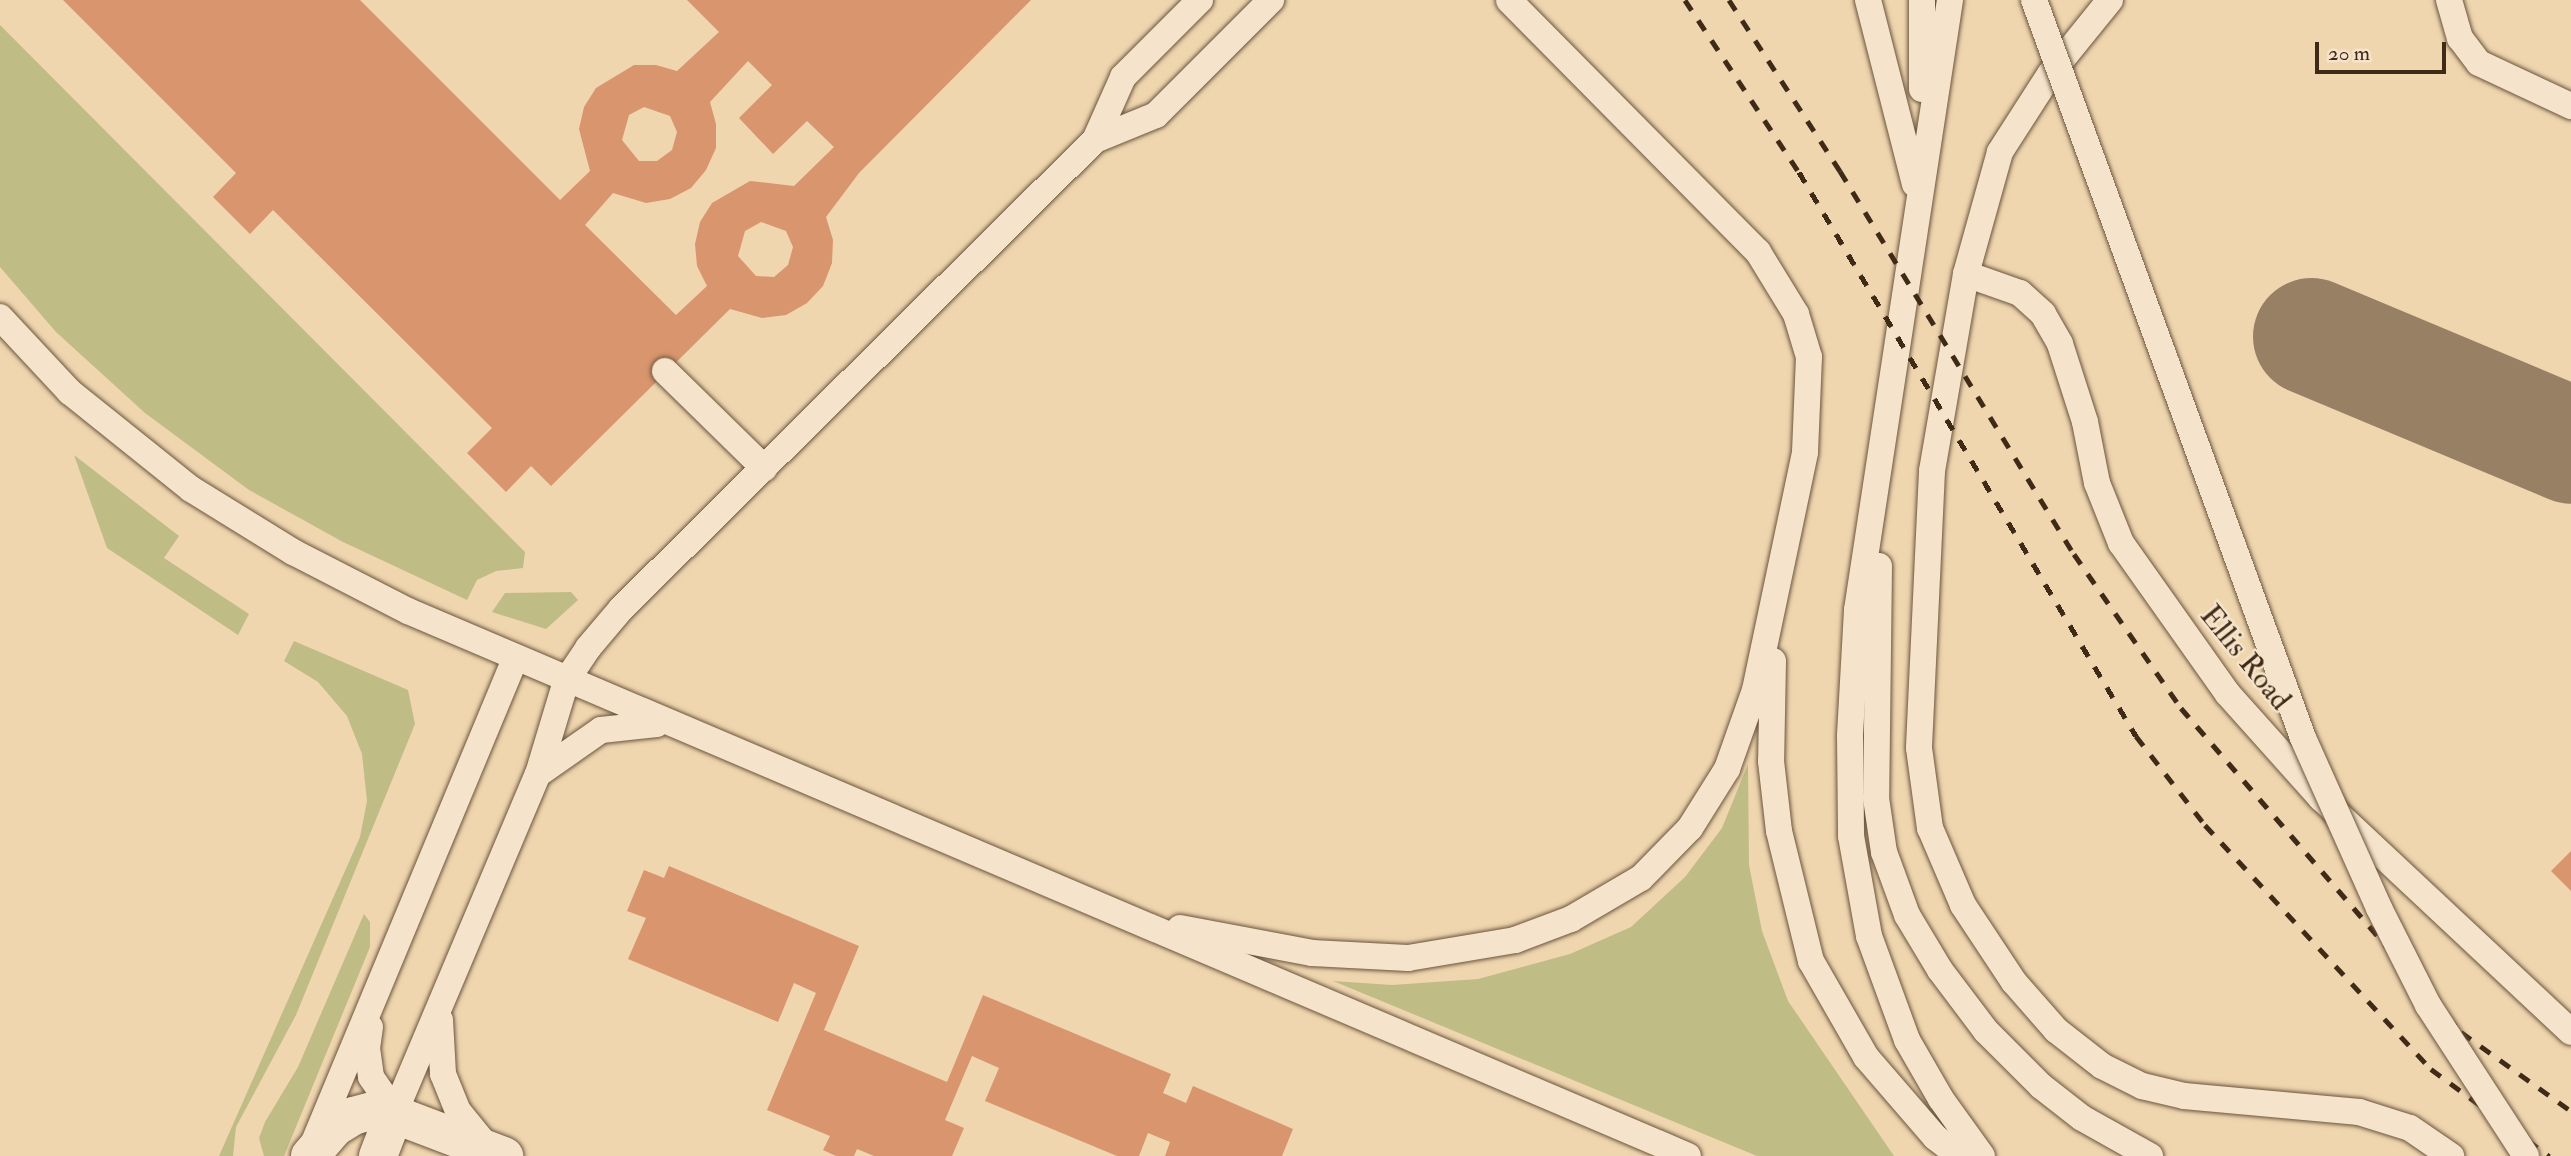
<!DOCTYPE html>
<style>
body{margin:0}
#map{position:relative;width:2571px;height:1156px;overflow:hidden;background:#efd6af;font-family:"IM FELL Double Pica",serif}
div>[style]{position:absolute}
.green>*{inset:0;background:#c0bc86}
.taxiway>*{height:117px;margin:-58.5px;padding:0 58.5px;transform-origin:58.5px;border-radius:58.5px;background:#978063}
.building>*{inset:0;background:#d8956e}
.roads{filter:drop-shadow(0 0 2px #6b543d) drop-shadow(0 0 2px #6b543d)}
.lane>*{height:26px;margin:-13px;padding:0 13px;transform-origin:13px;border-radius:13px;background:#f5e4cb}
.street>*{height:38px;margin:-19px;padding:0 19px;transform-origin:19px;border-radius:19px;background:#f5e4cb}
.rail>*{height:5px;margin-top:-2.5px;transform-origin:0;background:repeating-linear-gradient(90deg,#3f2917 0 12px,transparent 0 24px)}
.bridges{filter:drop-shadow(0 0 2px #6b543d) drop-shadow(0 0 2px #6b543d)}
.lane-bridge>*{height:26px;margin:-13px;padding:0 13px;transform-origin:13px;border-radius:13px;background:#f5e4cb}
span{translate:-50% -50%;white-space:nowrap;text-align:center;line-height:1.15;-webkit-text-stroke:5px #f5e4cb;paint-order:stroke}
.street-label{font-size:30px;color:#3f2917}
.scale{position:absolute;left:2315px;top:42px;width:131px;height:32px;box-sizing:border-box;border:4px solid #3f2917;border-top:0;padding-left:9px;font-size:21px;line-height:24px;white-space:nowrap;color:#3f2917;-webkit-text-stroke:5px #f5e4cb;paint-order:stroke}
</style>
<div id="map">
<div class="green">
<div style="clip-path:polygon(0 25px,525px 552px,523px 568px,496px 571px,477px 580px,467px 600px,343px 542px,249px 490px,145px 413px,56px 332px,0 267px)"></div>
<div style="clip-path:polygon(74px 455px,179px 536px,164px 558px,249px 614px,238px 635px,107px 548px)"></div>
<div style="clip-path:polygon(571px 592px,578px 600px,546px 629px,492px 612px,505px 593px)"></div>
<div style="clip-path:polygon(294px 641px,408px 690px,415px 724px,296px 1015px,236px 1127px,233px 1156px,219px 1156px,360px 837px,367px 801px,362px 754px,347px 716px,318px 682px,284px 661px)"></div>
<div style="clip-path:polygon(1748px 764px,1749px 865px,1762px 931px,1788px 1001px,1894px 1156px,1757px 1156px,1333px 981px,1392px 985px,1478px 979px,1570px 954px,1631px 927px,1685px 877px,1722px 828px)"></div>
<div style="clip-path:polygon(364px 914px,370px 922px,370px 947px,284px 1156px,264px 1156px,259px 1138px,265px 1122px,298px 1067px)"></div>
</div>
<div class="taxiway">
<div style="left:2311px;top:336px;width:282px;rotate:22.7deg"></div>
</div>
<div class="building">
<div style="clip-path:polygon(evenodd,63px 0,360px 0,560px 200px,590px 171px,579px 129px,584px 107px,596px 88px,634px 65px,656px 65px,677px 71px,719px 32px,687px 0,1031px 0,859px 173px,826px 217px,833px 240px,832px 263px,823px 286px,807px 303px,786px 315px,762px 318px,730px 309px,551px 486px,531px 466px,506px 492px,467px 453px,492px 428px,273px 210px,250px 234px,213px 197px,236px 173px,63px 0,748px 61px,772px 85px,739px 118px,773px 154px,807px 121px,834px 147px,794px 186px,750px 181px,712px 203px,700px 222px,695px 244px,697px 266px,707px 286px,676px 315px,585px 225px,613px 193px,646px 203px,670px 199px,691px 188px,706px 170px,716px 148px,716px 124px,710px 102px,748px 61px,63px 0,644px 107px,670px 116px,677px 132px,672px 150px,657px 161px,639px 161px,622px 140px,629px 115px,644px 107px,63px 0,761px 222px,786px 231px,793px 247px,788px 265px,774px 277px,756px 276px,738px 256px,745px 231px,761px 222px)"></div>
<div style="clip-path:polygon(2571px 851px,2571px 891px,2551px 871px)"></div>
<div style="clip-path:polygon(669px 866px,859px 946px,824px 1030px,947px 1082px,983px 995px,1171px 1074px,1163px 1093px,1186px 1103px,1193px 1086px,1293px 1129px,1282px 1156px,1165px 1156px,1170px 1142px,1148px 1133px,1139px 1156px,1117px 1156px,985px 1101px,999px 1068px,972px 1056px,945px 1120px,964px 1128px,952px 1156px,874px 1156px,857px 1149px,854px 1156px,836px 1156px,823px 1150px,830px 1136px,767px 1110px,816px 993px,794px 983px,778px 1022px,628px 959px,646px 918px,627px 911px,644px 870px,664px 878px)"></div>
</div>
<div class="roads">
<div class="lane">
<div style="left:1868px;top:0;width:190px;rotate:75.7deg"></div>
<div style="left:1922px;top:0;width:89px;rotate:90deg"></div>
<div style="left:1950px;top:0;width:617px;rotate:98.67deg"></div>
<div style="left:1857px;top:610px;width:126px;rotate:93.2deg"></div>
<div style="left:1850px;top:736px;width:100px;rotate:89.4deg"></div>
<div style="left:1851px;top:836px;width:102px;rotate:79.8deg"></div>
<div style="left:1869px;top:936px;width:111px;rotate:69.9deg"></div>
<div style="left:1907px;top:1040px;width:68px;rotate:60deg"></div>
<div style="left:1941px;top:1099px;width:70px;rotate:54.3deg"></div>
<div style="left:2110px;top:0;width:95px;rotate:129deg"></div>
<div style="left:2050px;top:74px;width:93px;rotate:122.7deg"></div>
<div style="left:2000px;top:152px;width:127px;rotate:105.6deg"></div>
<div style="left:1966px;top:274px;width:200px;rotate:99.8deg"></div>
<div style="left:1932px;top:471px;width:277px;rotate:92.7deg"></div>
<div style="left:1919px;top:748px;width:81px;rotate:82.2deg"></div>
<div style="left:1930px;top:828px;width:84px;rotate:66.8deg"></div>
<div style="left:1963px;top:905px;width:92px;rotate:56.5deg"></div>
<div style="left:2014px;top:982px;width:64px;rotate:48.8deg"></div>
<div style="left:2056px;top:1030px;width:58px;rotate:38deg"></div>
<div style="left:2102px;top:1066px;width:45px;rotate:26.6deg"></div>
<div style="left:2142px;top:1086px;width:43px;rotate:13.4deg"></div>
<div style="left:2184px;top:1096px;width:176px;rotate:5.2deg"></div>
<div style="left:2359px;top:1112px;width:53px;rotate:17.4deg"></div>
<div style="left:2410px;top:1128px;width:50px;rotate:34.3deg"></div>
<div style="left:2449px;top:0;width:40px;rotate:74deg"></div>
<div style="left:2460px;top:38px;width:31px;rotate:53deg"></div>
<div style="left:2479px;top:63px;width:102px;rotate:25.1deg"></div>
<div style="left:1095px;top:140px;width:66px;rotate:-22.3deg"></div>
<div style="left:1156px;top:115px;width:163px;rotate:-45deg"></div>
<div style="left:1966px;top:274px;width:57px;rotate:19.4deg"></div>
<div style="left:2020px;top:293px;width:31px;rotate:42deg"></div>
<div style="left:2043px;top:314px;width:34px;rotate:60deg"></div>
<div style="left:2060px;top:344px;width:82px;rotate:72.2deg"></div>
<div style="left:2085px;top:422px;width:62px;rotate:78.9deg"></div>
<div style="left:2097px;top:483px;width:65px;rotate:68.2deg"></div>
<div style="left:2121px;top:543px;width:185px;rotate:54.7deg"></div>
<div style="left:2228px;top:694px;width:140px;rotate:48.2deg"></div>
<div style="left:2321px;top:798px;width:342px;rotate:43.1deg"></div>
<div style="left:0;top:317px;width:103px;rotate:47deg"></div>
<div style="left:70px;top:392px;width:155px;rotate:38.7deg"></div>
<div style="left:191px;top:489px;width:120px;rotate:31.7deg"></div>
<div style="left:293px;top:552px;width:129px;rotate:27.2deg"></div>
<div style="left:408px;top:611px;width:1391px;rotate:23.06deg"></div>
<div style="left:665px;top:371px;width:139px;rotate:44.4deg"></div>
<div style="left:1879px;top:566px;width:232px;rotate:90.7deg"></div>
<div style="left:1876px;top:798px;width:55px;rotate:81.6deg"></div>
<div style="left:1884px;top:852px;width:67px;rotate:69.9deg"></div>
<div style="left:1907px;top:915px;width:64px;rotate:59deg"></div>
<div style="left:1940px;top:970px;width:76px;rotate:53deg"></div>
<div style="left:1986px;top:1031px;width:78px;rotate:45deg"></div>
<div style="left:2041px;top:1086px;width:52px;rotate:38deg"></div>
<div style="left:2082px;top:1118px;width:78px;rotate:29.2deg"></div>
<div style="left:1773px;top:661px;width:100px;rotate:91.1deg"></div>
<div style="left:1771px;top:761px;width:70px;rotate:83.5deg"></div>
<div style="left:1779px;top:831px;width:134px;rotate:76.2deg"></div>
<div style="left:1811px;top:961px;width:111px;rotate:60.2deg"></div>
<div style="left:1866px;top:1057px;width:106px;rotate:49.2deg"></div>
<div style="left:1935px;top:1137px;width:31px;rotate:38deg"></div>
<div style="left:538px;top:774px;width:77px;rotate:-34.9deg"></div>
<div style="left:601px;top:730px;width:56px;rotate:-6.1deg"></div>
<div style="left:1180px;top:928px;width:134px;rotate:10.7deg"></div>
<div style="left:1312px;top:953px;width:96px;rotate:3deg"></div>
<div style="left:1408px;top:958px;width:109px;rotate:-9.5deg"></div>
<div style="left:1515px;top:940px;width:60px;rotate:-20.6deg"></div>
<div style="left:1571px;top:919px;width:81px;rotate:-30.4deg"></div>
<div style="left:1641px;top:878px;width:70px;rotate:-45.6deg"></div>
<div style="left:1690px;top:828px;width:70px;rotate:-57.9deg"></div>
<div style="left:1727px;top:769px;width:84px;rotate:-70.5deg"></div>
<div style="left:1755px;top:690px;width:243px;rotate:-78.1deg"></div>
<div style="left:1805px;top:452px;width:95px;rotate:-87.6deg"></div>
<div style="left:1809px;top:357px;width:45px;rotate:-106.8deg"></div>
<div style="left:1796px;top:314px;width:73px;rotate:-121.5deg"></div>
<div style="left:1758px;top:252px;width:354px;rotate:-134.7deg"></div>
<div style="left:440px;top:1020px;width:54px;rotate:86.8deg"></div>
<div style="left:443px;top:1074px;width:40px;rotate:68deg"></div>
<div style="left:458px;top:1111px;width:49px;rotate:50.8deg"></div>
<div style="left:370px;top:1027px;width:21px;rotate:98deg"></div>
<div style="left:367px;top:1048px;width:29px;rotate:82deg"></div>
<div style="left:371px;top:1077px;width:42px;rotate:55.6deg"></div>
<div style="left:395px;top:1112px;width:367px;rotate:-67.1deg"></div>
<div style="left:538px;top:774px;width:97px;rotate:-73.2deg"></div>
<div style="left:566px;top:681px;width:40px;rotate:-56deg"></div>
<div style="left:588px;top:648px;width:51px;rotate:-49.8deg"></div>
<div style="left:621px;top:609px;width:667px;rotate:-44.7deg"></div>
<div style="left:1095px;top:140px;width:69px;rotate:-66deg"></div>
<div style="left:1123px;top:77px;width:109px;rotate:-45deg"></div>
<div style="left:314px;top:1142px;width:523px;rotate:-67.41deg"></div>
</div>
<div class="street">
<div style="left:310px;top:1156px;width:37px;rotate:-49deg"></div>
<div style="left:334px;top:1128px;width:22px;rotate:-32deg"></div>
<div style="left:353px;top:1116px;width:28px;rotate:-15deg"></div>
<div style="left:380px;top:1109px;width:133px;rotate:20.8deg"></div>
<div style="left:378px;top:1156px;width:47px;rotate:-68.9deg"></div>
</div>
</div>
<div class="rail">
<div style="left:1685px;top:0;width:206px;rotate:56.5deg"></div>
<div style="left:1799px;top:172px;width:657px;rotate:59.14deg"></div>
<div style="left:2136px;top:736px;width:113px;rotate:52.2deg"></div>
<div style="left:2205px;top:825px;width:333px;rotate:47.2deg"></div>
<div style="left:2431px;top:1069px;width:147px;rotate:36.4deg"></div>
<div style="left:1729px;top:0;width:204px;rotate:57deg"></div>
<div style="left:1840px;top:171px;width:449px;rotate:58.6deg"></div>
<div style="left:2074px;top:554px;width:188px;rotate:55.2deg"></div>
<div style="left:2181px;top:708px;width:428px;rotate:49.2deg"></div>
<div style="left:2461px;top:1032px;width:135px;rotate:35.7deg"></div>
</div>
<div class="bridges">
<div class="lane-bridge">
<div style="left:2034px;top:0;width:785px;rotate:69.97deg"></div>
<div style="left:2303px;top:738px;width:186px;rotate:65.9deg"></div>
<div style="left:2379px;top:908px;width:109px;rotate:63.2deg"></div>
<div style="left:2428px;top:1005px;width:180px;rotate:57deg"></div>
</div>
</div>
<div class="street-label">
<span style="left:2245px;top:658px;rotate:51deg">Ellis Road</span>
</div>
<div class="scale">20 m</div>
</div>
